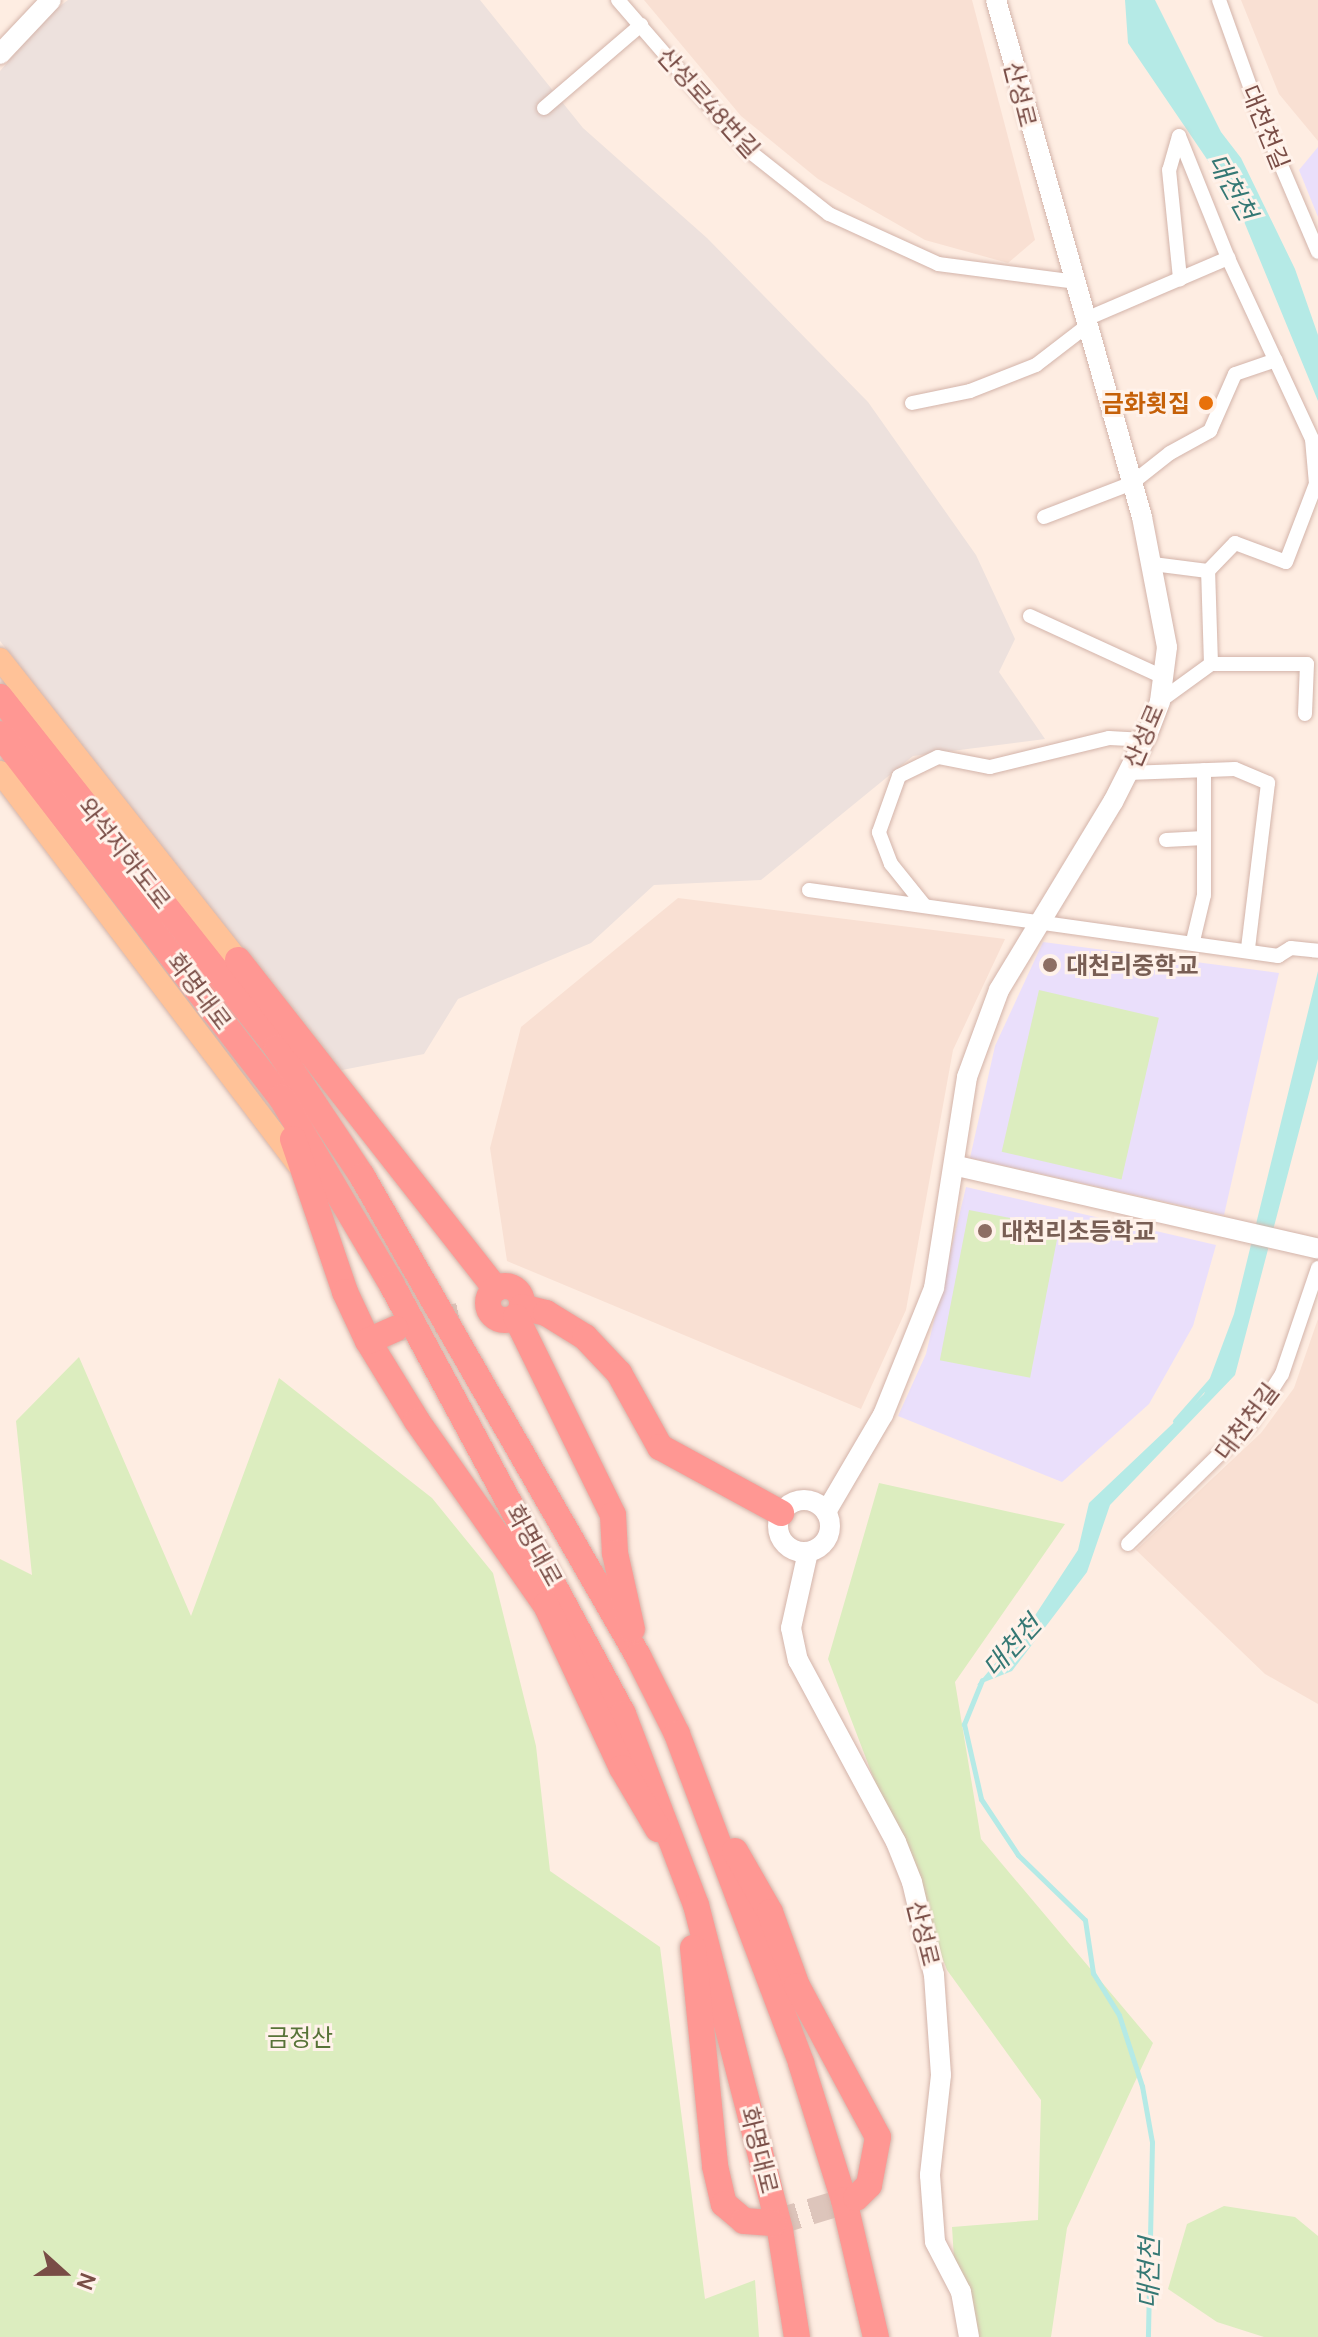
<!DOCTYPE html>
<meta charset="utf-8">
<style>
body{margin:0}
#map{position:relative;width:1318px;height:2337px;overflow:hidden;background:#feede2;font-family:Manrope,"Noto Sans KR",sans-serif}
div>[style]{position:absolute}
.residential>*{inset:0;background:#f9e0d3}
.industrial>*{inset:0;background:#ede1dd}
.education>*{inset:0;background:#eadffb}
.green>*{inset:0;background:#dcedbf;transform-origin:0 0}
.water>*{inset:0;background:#b5eae6}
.stream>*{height:5px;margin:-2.5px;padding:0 2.5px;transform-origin:2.5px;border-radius:2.5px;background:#b5eae6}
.highway-tunnel>*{height:26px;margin-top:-13px;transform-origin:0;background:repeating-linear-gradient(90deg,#ddc5bb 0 26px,transparent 0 39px)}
.roads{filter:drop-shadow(0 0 2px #d3b4aa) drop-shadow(0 0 2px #d3b4aa)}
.street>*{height:14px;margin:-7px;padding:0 7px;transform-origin:7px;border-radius:7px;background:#fff}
.secondary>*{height:20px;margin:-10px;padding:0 10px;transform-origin:10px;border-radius:10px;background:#fff}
.secondary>.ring{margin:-10px;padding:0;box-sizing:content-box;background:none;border:20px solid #fff;border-radius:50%}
.primary>*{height:22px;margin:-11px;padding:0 11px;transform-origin:11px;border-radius:11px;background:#ffc298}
.highway>*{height:26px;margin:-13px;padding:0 13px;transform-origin:13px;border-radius:13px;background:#ff9793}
.highway>.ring{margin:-13px;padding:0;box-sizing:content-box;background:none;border:26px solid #ff9793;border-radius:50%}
.dots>*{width:22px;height:22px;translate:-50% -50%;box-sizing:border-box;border:4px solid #fff2ea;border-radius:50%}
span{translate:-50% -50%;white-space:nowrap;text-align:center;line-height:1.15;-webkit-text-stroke:6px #fff2ea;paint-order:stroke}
.street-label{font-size:24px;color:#794d46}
.food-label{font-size:24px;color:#c56008;font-weight:700}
.right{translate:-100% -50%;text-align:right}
.education-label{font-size:24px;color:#785e54;font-weight:700}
.left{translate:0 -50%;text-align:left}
.park-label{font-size:24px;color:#577337}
.water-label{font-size:26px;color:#357874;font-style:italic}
.north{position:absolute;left:24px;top:2233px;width:80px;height:80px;-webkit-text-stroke:6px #fff2ea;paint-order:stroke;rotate:111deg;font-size:22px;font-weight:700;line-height:32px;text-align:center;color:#794d46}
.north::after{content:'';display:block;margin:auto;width:28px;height:36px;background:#794d46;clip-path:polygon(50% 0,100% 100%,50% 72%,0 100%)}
</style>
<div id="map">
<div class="residential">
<div style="clip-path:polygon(644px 0,972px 0,1035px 240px,1008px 263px,925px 240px,818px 179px,741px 116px)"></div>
<div style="clip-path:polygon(1241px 0,1318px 0,1318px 141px,1279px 94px)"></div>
<div style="clip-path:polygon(678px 898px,1005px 939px,953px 1050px,906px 1310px,861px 1409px,507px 1261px,490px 1148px,521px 1027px)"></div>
<div style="clip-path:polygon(1318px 1319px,1318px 1704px,1265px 1674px,1136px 1550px,1261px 1433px,1294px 1388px)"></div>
</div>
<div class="industrial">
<div style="clip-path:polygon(68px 0,480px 0,583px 128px,707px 238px,868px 402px,976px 555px,1015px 639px,999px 672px,1045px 739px,913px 756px,761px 880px,654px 885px,591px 943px,458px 999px,424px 1054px,337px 1071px,0 641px,0 71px,48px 15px)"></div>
</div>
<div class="education">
<div style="clip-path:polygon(1318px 147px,1318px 217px,1299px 170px)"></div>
<div style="clip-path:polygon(1043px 942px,1279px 973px,1224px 1215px,970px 1158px,995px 1046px)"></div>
<div style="clip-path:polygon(966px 1187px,1216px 1245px,1193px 1326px,1149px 1404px,1062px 1482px,898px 1416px,926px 1354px)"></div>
</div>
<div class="green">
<div style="left:1039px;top:990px;width:123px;height:166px;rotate:13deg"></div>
<div style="left:969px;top:1210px;width:92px;height:153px;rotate:11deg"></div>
<div style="clip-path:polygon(79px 1357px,191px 1616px,279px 1378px,432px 1498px,493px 1573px,536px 1746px,550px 1871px,660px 1947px,705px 2299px,755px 2280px,759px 2337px,0 2337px,0 1559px,32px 1575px,16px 1421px)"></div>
<div style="clip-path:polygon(879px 1483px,1065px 1524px,955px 1682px,981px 1839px,1153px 2043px,1067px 2228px,1051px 2337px,959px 2337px,952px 2227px,1038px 2220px,1041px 2100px,947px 1970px,828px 1659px)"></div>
<div style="clip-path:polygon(1224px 2206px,1295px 2217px,1318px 2236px,1318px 2337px,1264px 2337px,1217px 2322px,1168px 2289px,1187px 2224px)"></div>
</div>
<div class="water">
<div style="clip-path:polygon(1125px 0,1155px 0,1221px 132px,1241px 158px,1295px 269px,1318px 335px,1318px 401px,1236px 202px,1128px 43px)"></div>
<div style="clip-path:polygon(1318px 971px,1318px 1059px,1235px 1375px,1110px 1505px,1087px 1572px,1012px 1671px,977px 1685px,1032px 1620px,1078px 1550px,1089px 1503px,1204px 1394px,1234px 1314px)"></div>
</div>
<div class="stream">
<div style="left:1175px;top:1421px;width:55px;rotate:-48.7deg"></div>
<div style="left:982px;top:1680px;width:48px;rotate:112.2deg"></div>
<div style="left:964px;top:1724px;width:77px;rotate:77.2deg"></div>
<div style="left:981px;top:1799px;width:67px;rotate:56.5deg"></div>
<div style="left:1018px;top:1855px;width:93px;rotate:44.1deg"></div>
<div style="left:1085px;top:1920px;width:54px;rotate:81.4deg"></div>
<div style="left:1093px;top:1973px;width:49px;rotate:58.2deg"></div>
<div style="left:1119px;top:2015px;width:75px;rotate:72.1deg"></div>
<div style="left:1142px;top:2086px;width:57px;rotate:79.9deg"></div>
<div style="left:1152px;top:2142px;width:195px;rotate:91.2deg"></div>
</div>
<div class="highway-tunnel">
<div style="left:395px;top:1329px;width:75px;rotate:-11.6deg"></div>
<div style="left:773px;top:2223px;width:87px;rotate:-16.8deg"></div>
</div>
<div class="roads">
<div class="street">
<div style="left:618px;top:0;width:198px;rotate:49.1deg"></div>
<div style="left:748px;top:150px;width:103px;rotate:38.3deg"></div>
<div style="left:829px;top:214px;width:120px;rotate:24.6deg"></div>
<div style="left:938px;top:264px;width:140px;rotate:7.4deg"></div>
<div style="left:1219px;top:0;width:131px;rotate:70.3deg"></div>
<div style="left:1263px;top:123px;width:140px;rotate:66.9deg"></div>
<div style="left:544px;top:108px;width:128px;rotate:-40.6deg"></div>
<div style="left:1179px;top:136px;width:35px;rotate:106deg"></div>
<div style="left:1169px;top:170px;width:110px;rotate:84.2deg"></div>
<div style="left:1086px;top:319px;width:155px;rotate:-23.2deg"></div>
<div style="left:912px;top:403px;width:59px;rotate:-11.7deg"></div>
<div style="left:970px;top:391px;width:71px;rotate:-21.5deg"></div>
<div style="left:1036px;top:365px;width:66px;rotate:-37.6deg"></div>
<div style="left:1044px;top:517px;width:94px;rotate:-21.1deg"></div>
<div style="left:1132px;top:483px;width:48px;rotate:-38.3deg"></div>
<div style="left:1170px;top:453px;width:46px;rotate:-28.8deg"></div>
<div style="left:1210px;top:431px;width:62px;rotate:-66.3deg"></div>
<div style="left:1235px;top:374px;width:43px;rotate:-18.9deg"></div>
<div style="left:1153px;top:564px;width:55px;rotate:7.3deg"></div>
<div style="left:1030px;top:616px;width:146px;rotate:24.6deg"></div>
<div style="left:1211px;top:664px;width:96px"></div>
<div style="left:1307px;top:664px;width:50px;rotate:92.3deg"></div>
<div style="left:1160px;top:701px;width:63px;rotate:-36deg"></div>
<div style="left:1211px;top:664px;width:93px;rotate:-91.8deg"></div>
<div style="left:1208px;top:571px;width:39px;rotate:-46deg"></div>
<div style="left:1235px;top:543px;width:54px;rotate:20.4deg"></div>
<div style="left:1286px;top:562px;width:84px;rotate:-69deg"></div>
<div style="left:1316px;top:484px;width:45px;rotate:-95.1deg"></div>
<div style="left:1312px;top:439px;width:200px;rotate:-114.9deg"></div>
<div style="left:1228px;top:258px;width:131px;rotate:-111.9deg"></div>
<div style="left:1128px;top:773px;width:107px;rotate:-2.1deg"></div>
<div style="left:1235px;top:769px;width:36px;rotate:23deg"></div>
<div style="left:1268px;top:783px;width:167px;rotate:96.9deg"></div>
<div style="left:1166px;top:840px;width:38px;rotate:-3deg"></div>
<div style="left:809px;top:890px;width:474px;rotate:8deg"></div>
<div style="left:1278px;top:956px;width:15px;rotate:-32deg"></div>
<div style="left:1291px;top:948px;width:27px;rotate:6deg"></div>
<div style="left:924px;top:905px;width:53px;rotate:-128.8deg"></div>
<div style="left:891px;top:864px;width:34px;rotate:-111deg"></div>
<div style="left:879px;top:832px;width:59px;rotate:-70.3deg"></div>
<div style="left:899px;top:776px;width:43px;rotate:-26deg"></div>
<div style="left:938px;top:757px;width:53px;rotate:10.9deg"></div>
<div style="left:990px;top:767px;width:122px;rotate:-13.7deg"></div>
<div style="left:1109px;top:738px;width:36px;rotate:3deg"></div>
<div style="left:1193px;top:941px;width:47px;rotate:-76.6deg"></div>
<div style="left:1204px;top:895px;width:125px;rotate:-90deg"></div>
<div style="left:1128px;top:1544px;width:171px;rotate:-44.5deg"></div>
<div style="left:1250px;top:1424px;width:59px;rotate:-57.4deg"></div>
<div style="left:1282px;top:1374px;width:112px;rotate:-71.2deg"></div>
</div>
<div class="secondary">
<div style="left:0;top:54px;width:74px;rotate:-46.6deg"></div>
<div style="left:957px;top:1166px;width:370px;rotate:12.9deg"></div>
<div class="ring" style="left:778px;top:1500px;width:32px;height:32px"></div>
<div style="left:826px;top:1512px;width:113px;rotate:-59.6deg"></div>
<div style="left:883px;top:1415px;width:137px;rotate:-68.1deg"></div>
<div style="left:934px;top:1288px;width:214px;rotate:-81.1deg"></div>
<div style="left:967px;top:1077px;width:93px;rotate:-69.8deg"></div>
<div style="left:999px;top:990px;width:220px;rotate:-58.8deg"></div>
<div style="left:1113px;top:802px;width:77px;rotate:-63.1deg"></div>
<div style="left:1148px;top:733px;width:34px;rotate:-69deg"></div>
<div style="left:1160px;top:701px;width:54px;rotate:-82.6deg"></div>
<div style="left:1167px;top:647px;width:132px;rotate:-100.9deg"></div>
<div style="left:1142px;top:517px;width:537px;rotate:-105.77deg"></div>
<div style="left:808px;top:1552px;width:78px;rotate:102.6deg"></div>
<div style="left:791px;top:1628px;width:33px;rotate:78deg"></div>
<div style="left:798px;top:1660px;width:207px;rotate:61.7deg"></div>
<div style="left:896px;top:1842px;width:43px;rotate:68.2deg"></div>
<div style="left:912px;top:1882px;width:96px;rotate:76.7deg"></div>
<div style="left:934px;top:1975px;width:100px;rotate:86deg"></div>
<div style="left:941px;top:2075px;width:101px;rotate:96.3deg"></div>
<div style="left:930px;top:2175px;width:67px;rotate:85.7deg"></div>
<div style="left:935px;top:2242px;width:56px;rotate:62.5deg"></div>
<div style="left:961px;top:2292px;width:46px;rotate:79.9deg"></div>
</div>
<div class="primary">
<div style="left:0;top:659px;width:384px;rotate:51.7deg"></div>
<div style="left:0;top:772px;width:491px;rotate:52.8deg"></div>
</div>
<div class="highway">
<div style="left:0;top:697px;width:447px;rotate:51.7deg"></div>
<div style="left:277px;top:1048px;width:154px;rotate:56.4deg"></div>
<div style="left:362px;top:1176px;width:554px;rotate:60.1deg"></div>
<div style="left:638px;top:1656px;width:87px;rotate:63.4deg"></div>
<div style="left:677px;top:1734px;width:352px;rotate:69.3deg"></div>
<div style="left:801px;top:2063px;width:144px;rotate:72.6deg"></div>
<div style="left:844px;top:2200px;width:141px;rotate:76.9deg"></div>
<div style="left:0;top:734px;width:459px;rotate:52.3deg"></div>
<div style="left:281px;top:1097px;width:218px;rotate:59.4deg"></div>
<div style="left:392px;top:1285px;width:487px;rotate:61.7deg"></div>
<div style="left:623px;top:1714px;width:204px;rotate:69.1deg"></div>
<div style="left:696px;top:1905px;width:336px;rotate:75.5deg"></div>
<div style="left:780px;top:2230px;width:108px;rotate:81deg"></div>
<div style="left:238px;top:960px;width:418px;rotate:51.9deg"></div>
<div style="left:293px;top:1139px;width:162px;rotate:71.2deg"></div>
<div style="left:345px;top:1292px;width:54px;rotate:64.9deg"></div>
<div style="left:368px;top:1341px;width:94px;rotate:58.5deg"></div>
<div style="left:417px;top:1421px;width:225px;rotate:55deg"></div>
<div style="left:546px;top:1605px;width:180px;rotate:65deg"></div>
<div style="left:622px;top:1768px;width:71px;rotate:59.5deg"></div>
<div class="ring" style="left:488px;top:1286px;width:8px;height:8px"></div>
<div style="left:522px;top:1307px;width:25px;rotate:14deg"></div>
<div style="left:546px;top:1313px;width:46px;rotate:31.6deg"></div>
<div style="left:585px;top:1337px;width:50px;rotate:46.6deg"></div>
<div style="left:619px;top:1373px;width:85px;rotate:61deg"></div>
<div style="left:660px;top:1447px;width:138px;rotate:28.6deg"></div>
<div style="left:516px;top:1317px;width:220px;rotate:63.9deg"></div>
<div style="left:613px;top:1515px;width:38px;rotate:87deg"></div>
<div style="left:615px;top:1553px;width:78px;rotate:77.4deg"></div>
<div style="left:368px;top:1341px;width:30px;rotate:-24deg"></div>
<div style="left:735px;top:1851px;width:70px;rotate:60.2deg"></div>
<div style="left:770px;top:1912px;width:79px;rotate:70deg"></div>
<div style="left:797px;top:1986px;width:171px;rotate:61.8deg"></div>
<div style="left:878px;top:2137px;width:49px;rotate:100.6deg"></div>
<div style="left:869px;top:2185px;width:18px;rotate:135deg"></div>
<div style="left:693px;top:1948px;width:219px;rotate:84.2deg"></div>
<div style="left:715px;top:2166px;width:39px;rotate:77deg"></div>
<div style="left:724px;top:2204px;width:26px;rotate:40deg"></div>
<div style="left:744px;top:2221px;width:29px;rotate:4deg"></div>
</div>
</div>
<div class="dots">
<div style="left:1206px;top:403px;background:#e8710a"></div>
<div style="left:1050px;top:965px;background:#8d6e63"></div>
<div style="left:985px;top:1231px;background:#8d6e63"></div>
</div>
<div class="street-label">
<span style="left:1021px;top:94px;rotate:76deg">산성로</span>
<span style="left:709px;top:102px;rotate:48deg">산성로48번길</span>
<span style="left:1266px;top:127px;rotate:68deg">대천천길</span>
<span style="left:1143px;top:736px;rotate:-67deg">산성로</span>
<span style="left:125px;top:853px;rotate:52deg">와석지하도로</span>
<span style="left:200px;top:991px;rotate:53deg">화명대로</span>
<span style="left:1246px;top:1421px;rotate:-53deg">대천천길</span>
<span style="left:535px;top:1545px;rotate:61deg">화명대로</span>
<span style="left:924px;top:1933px;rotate:76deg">산성로</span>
<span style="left:760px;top:2150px;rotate:76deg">화명대로</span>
</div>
<div class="food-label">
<span class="right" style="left:1190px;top:403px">금화횟집</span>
</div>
<div class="education-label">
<span class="left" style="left:1066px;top:965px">대천리중학교</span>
<span class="left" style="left:1001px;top:1231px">대천리초등학교</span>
</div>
<div class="park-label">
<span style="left:300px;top:2037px">금정산</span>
</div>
<div class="water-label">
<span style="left:1232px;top:187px;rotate:61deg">대천천</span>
<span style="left:1012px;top:1646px;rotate:-48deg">대천천</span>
<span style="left:1149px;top:2273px;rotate:-89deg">대천천</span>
</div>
<div class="north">N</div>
</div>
